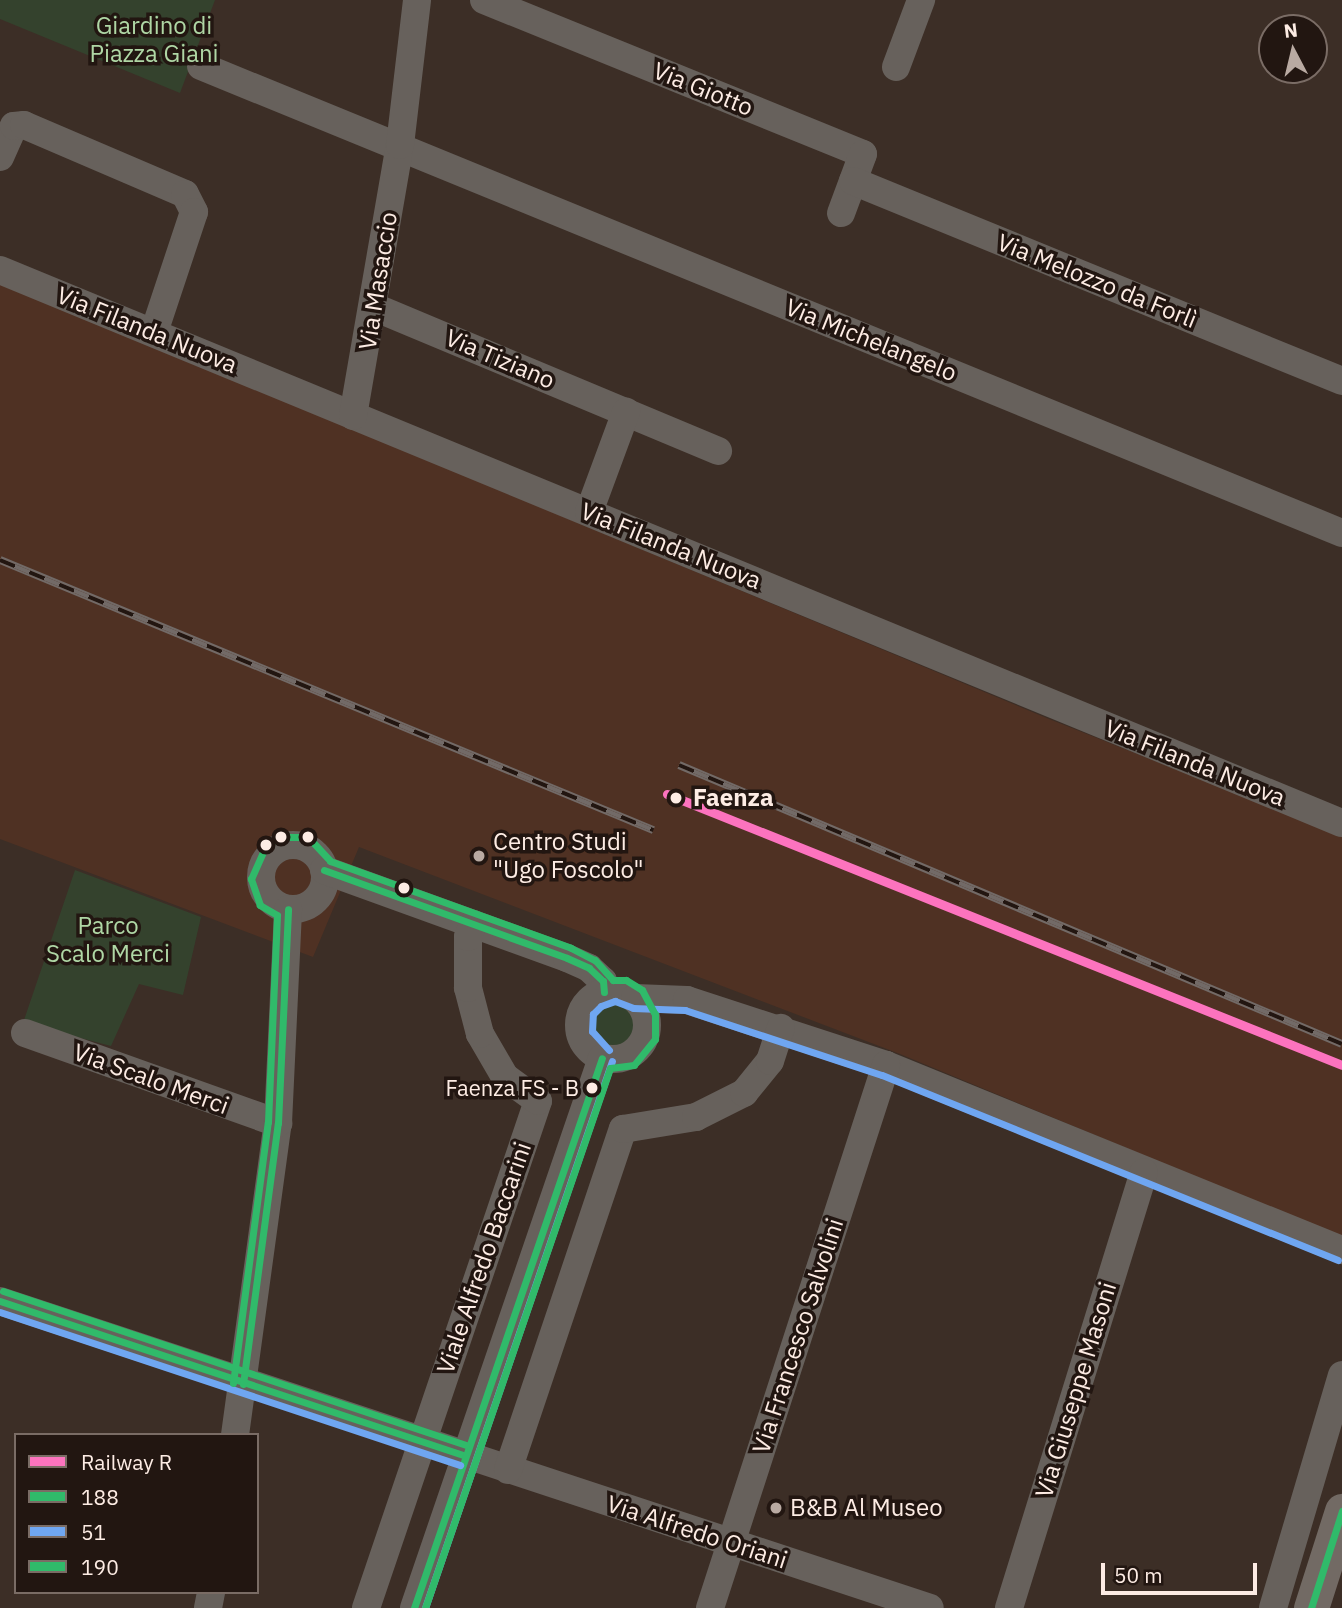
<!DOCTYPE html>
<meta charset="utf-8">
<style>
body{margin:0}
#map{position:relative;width:1342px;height:1608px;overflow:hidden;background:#3c2e26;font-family:"IBM Plex Sans",sans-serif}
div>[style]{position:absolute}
.built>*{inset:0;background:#4f3123}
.green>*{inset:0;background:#34422d}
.round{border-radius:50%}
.minor>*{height:28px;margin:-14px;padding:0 14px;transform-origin:14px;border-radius:14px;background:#67615c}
.minor>.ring{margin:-14px;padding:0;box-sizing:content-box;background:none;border:28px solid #67615c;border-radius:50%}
.major>*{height:35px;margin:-17.5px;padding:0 17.5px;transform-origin:17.5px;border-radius:17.5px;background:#726a64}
.rail>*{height:8px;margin-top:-4px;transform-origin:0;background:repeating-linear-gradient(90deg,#221611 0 16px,#726a67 0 32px);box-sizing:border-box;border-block:2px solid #726a67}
.bus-1>*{height:7px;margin:-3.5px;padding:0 3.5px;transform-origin:3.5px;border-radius:3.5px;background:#30ba6a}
.bus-2>*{height:7px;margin:-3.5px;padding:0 3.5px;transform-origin:3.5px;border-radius:3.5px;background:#6fa6f1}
.bus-3>*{height:7px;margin:-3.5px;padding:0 3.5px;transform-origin:3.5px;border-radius:3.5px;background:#30ba6a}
.rail-1>*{height:9px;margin:-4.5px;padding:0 4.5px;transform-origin:4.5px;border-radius:4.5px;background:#fc73be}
.dots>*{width:19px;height:19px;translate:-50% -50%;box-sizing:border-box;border:4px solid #221611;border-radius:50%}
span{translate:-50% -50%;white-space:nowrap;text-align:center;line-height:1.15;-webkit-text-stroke:7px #221611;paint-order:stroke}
.bus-label{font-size:22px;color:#fdece4}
.right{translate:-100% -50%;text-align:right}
.park-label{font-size:24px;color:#afd7a5}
.street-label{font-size:24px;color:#fdece4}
.stop-label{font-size:24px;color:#fdece4;font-weight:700}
.left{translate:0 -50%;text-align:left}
.poi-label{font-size:24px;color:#fdece4}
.legend{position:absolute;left:14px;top:1433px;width:245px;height:161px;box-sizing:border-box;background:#221611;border:2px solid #7a6c65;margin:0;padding:9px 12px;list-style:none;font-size:21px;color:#fdece4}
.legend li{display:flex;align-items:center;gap:14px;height:35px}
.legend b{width:35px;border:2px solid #7a6c65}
.north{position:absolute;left:1258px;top:14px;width:70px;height:70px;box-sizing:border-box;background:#221611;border:2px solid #7a6c65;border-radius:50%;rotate:353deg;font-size:19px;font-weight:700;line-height:28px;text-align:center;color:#fdece4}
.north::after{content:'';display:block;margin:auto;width:24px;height:32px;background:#b9aaa2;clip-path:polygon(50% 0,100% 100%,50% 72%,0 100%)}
.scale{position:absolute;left:1101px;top:1563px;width:156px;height:32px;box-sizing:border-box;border:4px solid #fdece4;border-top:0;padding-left:9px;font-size:21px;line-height:24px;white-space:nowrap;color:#fdece4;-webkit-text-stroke:5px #221611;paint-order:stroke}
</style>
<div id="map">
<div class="built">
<div style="clip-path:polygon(0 282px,1049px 719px,1342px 835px,1342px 1238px,900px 1054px,359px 847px,313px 957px,0 839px)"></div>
</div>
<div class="green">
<div style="clip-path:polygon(0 0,215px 0,180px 93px,0 19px)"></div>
<div style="clip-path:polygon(75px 870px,201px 917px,183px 995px,139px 984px,111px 1046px,23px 1023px)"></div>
<div class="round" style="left:589px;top:1000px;width:50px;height:50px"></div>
</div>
<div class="minor">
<div style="left:484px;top:0;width:409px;rotate:22.1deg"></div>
<div style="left:863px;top:154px;width:63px;rotate:110.4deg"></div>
<div style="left:201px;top:66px;width:1233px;rotate:22.26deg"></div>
<div style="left:896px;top:67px;width:72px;rotate:-69.5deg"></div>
<div style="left:0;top:157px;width:34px;rotate:-66deg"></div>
<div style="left:14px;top:126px;width:10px;rotate:-6deg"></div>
<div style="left:24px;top:125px;width:175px;rotate:23.2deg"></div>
<div style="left:185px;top:194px;width:20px;rotate:63deg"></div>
<div style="left:194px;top:212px;width:126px;rotate:108.4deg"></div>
<div style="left:853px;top:181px;width:528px;rotate:22.24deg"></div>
<div style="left:0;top:270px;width:1451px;rotate:22.4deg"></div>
<div style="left:374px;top:307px;width:373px;rotate:22.7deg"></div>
<div style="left:353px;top:416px;width:275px;rotate:-80.2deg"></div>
<div style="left:400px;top:145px;width:146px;rotate:-83.3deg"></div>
<div style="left:589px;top:512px;width:107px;rotate:-69.7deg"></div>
<div class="ring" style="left:261px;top:845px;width:36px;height:36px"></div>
<div style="left:324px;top:870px;width:258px;rotate:19.9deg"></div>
<div style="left:567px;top:958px;width:24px;rotate:24deg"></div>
<div style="left:589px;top:968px;width:19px;rotate:43deg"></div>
<div style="left:603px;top:981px;width:11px;rotate:85deg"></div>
<div class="ring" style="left:579px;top:991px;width:40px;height:40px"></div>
<div style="left:635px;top:998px;width:52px;rotate:2.2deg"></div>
<div style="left:687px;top:1000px;width:209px;rotate:18.1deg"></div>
<div style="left:886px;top:1065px;width:492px;rotate:22.1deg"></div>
<div style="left:25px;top:1033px;width:269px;rotate:19.6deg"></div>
<div style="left:0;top:1301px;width:979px;rotate:18.27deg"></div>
<div style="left:235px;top:1435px;width:315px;rotate:-82.2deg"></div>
<div style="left:278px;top:1123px;width:214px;rotate:-87.3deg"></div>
<div style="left:508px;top:1470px;width:360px;rotate:-71.4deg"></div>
<div style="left:623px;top:1129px;width:74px;rotate:-9.3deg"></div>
<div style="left:696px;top:1117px;width:54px;rotate:-26.6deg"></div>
<div style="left:744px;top:1093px;width:41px;rotate:-50.9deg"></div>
<div style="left:770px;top:1061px;width:35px;rotate:-72deg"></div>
<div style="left:208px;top:1608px;width:16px;rotate:-79deg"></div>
<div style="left:366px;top:1608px;width:535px;rotate:-71.26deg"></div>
<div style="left:538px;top:1101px;width:41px;rotate:-144deg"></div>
<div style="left:505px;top:1077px;width:50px;rotate:-120.2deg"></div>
<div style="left:480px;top:1034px;width:48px;rotate:-104.6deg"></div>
<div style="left:468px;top:988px;width:51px;rotate:-90deg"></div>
<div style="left:468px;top:937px;width:14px;rotate:-69deg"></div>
<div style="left:414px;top:1608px;width:581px;rotate:-71.13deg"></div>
<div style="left:710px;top:1608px;width:571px;rotate:-72.04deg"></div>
<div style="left:1009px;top:1608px;width:456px;rotate:-72.8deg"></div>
<div style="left:1273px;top:1608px;width:243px;rotate:-73.5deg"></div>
</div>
<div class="major">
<div style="left:1311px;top:1608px;width:102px;rotate:-72.3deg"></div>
</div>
<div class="rail">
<div style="left:0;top:560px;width:707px;rotate:22.46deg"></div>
<div style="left:679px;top:765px;width:719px;rotate:22.82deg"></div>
</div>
<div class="bus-1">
<div style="left:324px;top:870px;width:258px;rotate:19.9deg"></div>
<div style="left:567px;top:958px;width:24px;rotate:24deg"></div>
<div style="left:589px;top:968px;width:19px;rotate:43deg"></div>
<div style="left:603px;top:981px;width:11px;rotate:85deg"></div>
<div style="left:0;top:1301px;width:488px;rotate:18.4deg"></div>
<div style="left:243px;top:1384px;width:263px;rotate:-82.4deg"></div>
<div style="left:278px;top:1123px;width:214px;rotate:-87.3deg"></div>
<div style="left:414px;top:1608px;width:581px;rotate:-71.13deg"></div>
<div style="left:1311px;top:1608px;width:102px;rotate:-72.3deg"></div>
</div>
<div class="bus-2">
<div style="left:609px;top:1050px;width:25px;rotate:-132deg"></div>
<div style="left:592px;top:1031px;width:17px;rotate:-87deg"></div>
<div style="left:593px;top:1014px;width:11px;rotate:-45deg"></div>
<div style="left:601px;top:1006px;width:15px;rotate:-20deg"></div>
<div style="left:615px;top:1001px;width:19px;rotate:21deg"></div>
<div style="left:633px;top:1008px;width:52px;rotate:2.2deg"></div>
<div style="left:685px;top:1010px;width:207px;rotate:18.3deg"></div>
<div style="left:882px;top:1075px;width:492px;rotate:22.1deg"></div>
<div style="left:0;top:1312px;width:485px;rotate:18.4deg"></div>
<div style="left:425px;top:1608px;width:578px;rotate:-71.13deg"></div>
</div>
<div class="bus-3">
<div style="left:3px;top:1291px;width:488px;rotate:18.4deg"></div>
<div style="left:233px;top:1383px;width:263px;rotate:-82.4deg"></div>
<div style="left:268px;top:1122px;width:207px;rotate:-87.5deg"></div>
<div style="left:277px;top:915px;width:20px;rotate:-150deg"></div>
<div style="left:260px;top:905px;width:28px;rotate:-109deg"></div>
<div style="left:251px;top:879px;width:37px;rotate:-66deg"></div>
<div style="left:266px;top:845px;width:17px;rotate:-28deg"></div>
<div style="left:281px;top:837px;width:27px"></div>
<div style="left:308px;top:837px;width:33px;rotate:47deg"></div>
<div style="left:330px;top:861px;width:256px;rotate:19.8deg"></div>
<div style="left:571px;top:948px;width:27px;rotate:27deg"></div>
<div style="left:595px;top:960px;width:27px;rotate:48deg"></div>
<div style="left:613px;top:980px;width:13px"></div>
<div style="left:626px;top:980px;width:19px;rotate:32deg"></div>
<div style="left:642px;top:990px;width:27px;rotate:62deg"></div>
<div style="left:655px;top:1014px;width:25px;rotate:90deg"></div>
<div style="left:655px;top:1039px;width:33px;rotate:129deg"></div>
<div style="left:634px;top:1065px;width:24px;rotate:173deg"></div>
<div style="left:610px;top:1068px;width:571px;rotate:108.91deg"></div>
</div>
<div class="rail-1">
<div style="left:667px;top:794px;width:727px;rotate:21.87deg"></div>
</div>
<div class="dots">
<div style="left:676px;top:798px;background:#fdece4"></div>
<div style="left:281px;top:837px;background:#fdece4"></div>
<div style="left:308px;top:837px;background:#fdece4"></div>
<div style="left:266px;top:845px;background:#fdece4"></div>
<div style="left:479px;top:856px;background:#b9aaa2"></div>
<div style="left:404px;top:888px;background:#fdece4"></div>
<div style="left:592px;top:1088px;background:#fdece4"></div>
<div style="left:776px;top:1508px;background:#b9aaa2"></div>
</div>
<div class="bus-label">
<span class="right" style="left:579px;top:1088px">Faenza FS - B</span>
</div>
<div class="park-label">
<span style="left:154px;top:40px">Giardino di<br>Piazza Giani</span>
<span style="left:108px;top:940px">Parco<br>Scalo Merci</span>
</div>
<div class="street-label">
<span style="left:703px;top:89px;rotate:22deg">Via Giotto</span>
<span style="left:378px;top:281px;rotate:-81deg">Via Masaccio</span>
<span style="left:1097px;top:281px;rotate:22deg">Via Melozzo da Forlì</span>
<span style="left:147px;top:330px;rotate:22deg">Via Filanda Nuova</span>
<span style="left:871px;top:340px;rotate:22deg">Via Michelangelo</span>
<span style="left:500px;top:359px;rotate:23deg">Via Tiziano</span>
<span style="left:671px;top:546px;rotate:22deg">Via Filanda Nuova</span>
<span style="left:1195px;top:763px;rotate:22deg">Via Filanda Nuova</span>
<span style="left:151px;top:1079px;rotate:20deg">Via Scalo Merci</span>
<span style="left:484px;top:1258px;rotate:-71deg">Viale Alfredo Baccarini</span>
<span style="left:798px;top:1336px;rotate:-72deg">Via Francesco Salvolini</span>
<span style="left:1076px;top:1390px;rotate:-73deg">Via Giuseppe Masoni</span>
<span style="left:697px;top:1532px;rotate:18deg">Via Alfredo Oriani</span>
</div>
<div class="stop-label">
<span class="left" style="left:693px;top:798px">Faenza</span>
</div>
<div class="poi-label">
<span class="left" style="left:493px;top:856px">Centro Studi<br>"Ugo Foscolo"</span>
<span class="left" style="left:790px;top:1508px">B&amp;B Al Museo</span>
</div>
<ul class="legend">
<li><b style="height:9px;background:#fc73be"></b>Railway R</li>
<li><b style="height:9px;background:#30ba6a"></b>188</li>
<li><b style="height:9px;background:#6fa6f1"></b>51</li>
<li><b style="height:9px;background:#30ba6a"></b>190</li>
</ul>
<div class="north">N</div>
<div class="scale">50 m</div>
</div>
